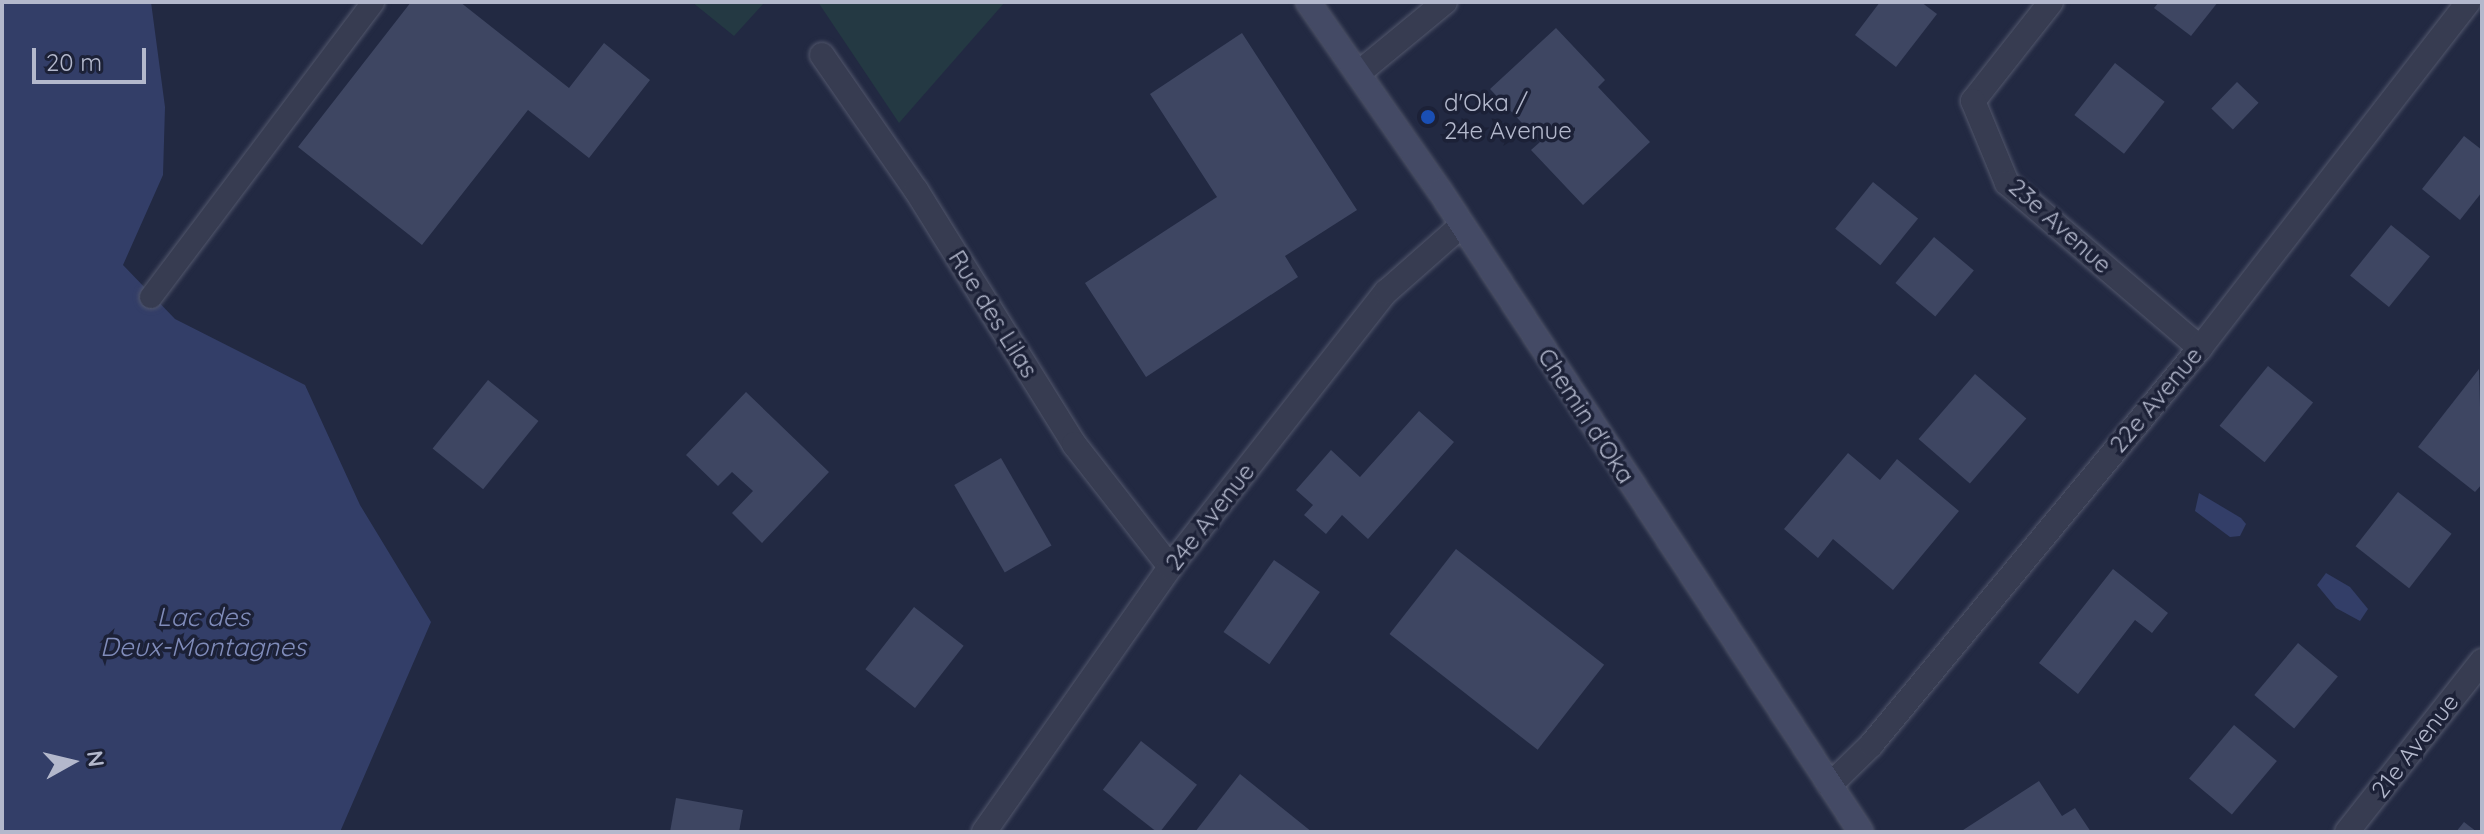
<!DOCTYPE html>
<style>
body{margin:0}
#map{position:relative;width:2484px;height:834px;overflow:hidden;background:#222942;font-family:Quicksand,sans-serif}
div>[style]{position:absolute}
.green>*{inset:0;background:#243943}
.water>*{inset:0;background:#333e68}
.building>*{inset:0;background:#3e4662;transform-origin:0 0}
.roads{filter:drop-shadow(0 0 2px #52576c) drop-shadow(0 0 2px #52576c)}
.lane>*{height:22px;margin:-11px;padding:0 11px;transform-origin:11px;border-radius:11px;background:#373c51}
.street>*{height:24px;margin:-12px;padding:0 12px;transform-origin:12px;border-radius:12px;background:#373c51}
.secondary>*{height:24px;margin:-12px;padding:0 12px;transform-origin:12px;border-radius:12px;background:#444a65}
.dots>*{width:22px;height:22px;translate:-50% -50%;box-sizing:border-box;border:4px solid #1c2137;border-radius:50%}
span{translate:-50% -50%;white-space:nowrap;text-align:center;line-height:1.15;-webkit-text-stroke:7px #1c2137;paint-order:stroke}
.poi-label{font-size:24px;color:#b3b8cc}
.left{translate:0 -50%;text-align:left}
.street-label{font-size:24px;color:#b3b8cc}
.water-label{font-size:26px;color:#808cba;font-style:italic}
.frame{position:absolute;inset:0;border:4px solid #b3b8cc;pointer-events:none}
.north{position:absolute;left:32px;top:722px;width:80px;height:80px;-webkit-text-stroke:6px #1c2137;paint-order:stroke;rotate:82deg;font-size:22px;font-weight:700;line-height:32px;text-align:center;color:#b3b8cc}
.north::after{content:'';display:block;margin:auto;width:28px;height:36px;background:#b3b8cc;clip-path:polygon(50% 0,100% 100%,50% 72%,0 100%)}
.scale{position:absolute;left:32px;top:48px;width:114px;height:36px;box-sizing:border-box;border:4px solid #b3b8cc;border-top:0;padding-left:10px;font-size:24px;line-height:28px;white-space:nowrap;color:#b3b8cc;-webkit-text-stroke:6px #1c2137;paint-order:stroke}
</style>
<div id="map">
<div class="green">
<div style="clip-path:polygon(692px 2px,765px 2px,734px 36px)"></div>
<div style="clip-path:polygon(818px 2px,1005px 2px,899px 123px)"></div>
</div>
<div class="water">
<div style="clip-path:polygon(2px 2px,151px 2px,165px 107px,163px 175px,123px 265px,175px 319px,305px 385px,360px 505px,431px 622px,340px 832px,2px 832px)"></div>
<div style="clip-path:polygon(2199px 493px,2241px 518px,2246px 524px,2240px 536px,2230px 537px,2195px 511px)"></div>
<div style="clip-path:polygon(2326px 573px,2350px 587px,2368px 609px,2360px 621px,2336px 608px,2317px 585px)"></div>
</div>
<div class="building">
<div style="clip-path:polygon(411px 2px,460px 2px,569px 88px,604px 43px,650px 80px,589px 158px,528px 110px,422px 245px,298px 147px)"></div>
<div style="clip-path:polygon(1880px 2px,1921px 2px,1937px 14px,1896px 67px,1855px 35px)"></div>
<div style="clip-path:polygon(2159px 2px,2218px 2px,2191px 36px,2154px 8px)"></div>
<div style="clip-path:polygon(1556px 28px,1605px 80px,1598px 87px,1650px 142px,1583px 205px,1531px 150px,1540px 142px,1490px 89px)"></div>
<div style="clip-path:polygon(1242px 33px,1357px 210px,1285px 256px,1298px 277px,1146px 377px,1085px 283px,1217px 197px,1150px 94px)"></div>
<div style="left:2115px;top:63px;width:63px;height:66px;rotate:38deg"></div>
<div style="left:2237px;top:82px;width:30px;height:37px;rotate:44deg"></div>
<div style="clip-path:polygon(2464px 136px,2482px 150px,2482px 192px,2460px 220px,2422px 189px)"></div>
<div style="left:1873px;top:182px;width:58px;height:60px;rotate:39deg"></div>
<div style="left:2391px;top:225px;width:50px;height:65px;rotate:39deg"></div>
<div style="left:1934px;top:237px;width:52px;height:60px;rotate:40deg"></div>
<div style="left:2268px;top:366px;width:58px;height:77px;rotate:39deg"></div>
<div style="clip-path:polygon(2479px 369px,2482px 484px,2475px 492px,2418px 447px)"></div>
<div style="left:1975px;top:374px;width:68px;height:86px;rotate:41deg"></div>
<div style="left:488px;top:380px;width:65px;height:88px;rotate:39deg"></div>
<div style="clip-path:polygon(746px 392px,829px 472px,762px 543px,732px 513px,753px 491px,732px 472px,718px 486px,686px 455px)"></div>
<div style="clip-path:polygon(1419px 411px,1454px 442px,1368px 539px,1342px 515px,1326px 534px,1304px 515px,1313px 505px,1296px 490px,1331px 450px,1360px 477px)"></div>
<div style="clip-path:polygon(1848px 453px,1880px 480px,1897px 459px,1959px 511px,1893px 590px,1833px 539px,1818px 558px,1784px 529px)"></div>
<div style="left:1001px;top:458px;width:101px;height:54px;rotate:60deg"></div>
<div style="left:2398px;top:492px;width:68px;height:69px;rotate:38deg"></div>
<div style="left:1456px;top:549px;width:188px;height:108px;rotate:38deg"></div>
<div style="left:1274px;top:560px;width:56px;height:88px;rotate:35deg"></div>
<div style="clip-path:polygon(2113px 569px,2168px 613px,2152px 633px,2135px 620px,2078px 694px,2039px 663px)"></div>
<div style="left:914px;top:607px;width:63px;height:79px;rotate:38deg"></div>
<div style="left:2298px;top:643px;width:52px;height:68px;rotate:40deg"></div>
<div style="left:2234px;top:725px;width:56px;height:70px;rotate:40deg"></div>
<div style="left:1141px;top:741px;width:71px;height:62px;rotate:38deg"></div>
<div style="clip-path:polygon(1240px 774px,1312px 832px,1195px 832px)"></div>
<div style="clip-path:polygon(2039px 781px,2062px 816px,2075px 808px,2091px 832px,1960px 832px)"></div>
<div style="clip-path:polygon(676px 798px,743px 810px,739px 832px,670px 832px)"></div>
<div style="clip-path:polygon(2464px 822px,2477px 832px,2456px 832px)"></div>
</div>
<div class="roads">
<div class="lane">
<div style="left:151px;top:297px;width:369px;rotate:-53deg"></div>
</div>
<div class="street">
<div style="left:2051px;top:2px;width:126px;rotate:128.2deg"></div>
<div style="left:1973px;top:101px;width:89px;rotate:67.5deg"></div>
<div style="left:2007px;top:183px;width:254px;rotate:40.5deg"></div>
<div style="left:822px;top:55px;width:165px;rotate:55.2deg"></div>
<div style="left:916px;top:190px;width:299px;rotate:58.1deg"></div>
<div style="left:1074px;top:444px;width:156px;rotate:52deg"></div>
<div style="left:1360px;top:72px;width:110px;rotate:-39.5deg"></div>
<div style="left:1830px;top:785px;width:57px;rotate:-44.3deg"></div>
<div style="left:1871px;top:745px;width:516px;rotate:-50.35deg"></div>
<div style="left:2200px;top:348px;width:438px;rotate:-52.2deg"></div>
<div style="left:984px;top:832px;width:324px;rotate:-54.9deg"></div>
<div style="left:1170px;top:567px;width:350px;rotate:-51.9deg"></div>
<div style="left:1386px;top:292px;width:101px;rotate:-41.4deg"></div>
<div style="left:2347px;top:832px;width:218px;rotate:-51.7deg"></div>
</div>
<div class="secondary">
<div style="left:1308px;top:2px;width:231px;rotate:55.1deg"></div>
<div style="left:1440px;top:191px;width:767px;rotate:56.7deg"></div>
</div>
</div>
<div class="dots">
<div style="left:1428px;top:117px;background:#1a4fb4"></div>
</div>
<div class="poi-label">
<span class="left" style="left:1444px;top:117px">d'Oka /<br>24e Avenue</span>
</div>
<div class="street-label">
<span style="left:2060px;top:226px;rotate:42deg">23e Avenue</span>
<span style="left:993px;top:314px;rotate:58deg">Rue des Lilas</span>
<span style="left:2156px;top:400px;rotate:-50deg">22e Avenue</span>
<span style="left:1586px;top:416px;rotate:57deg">Chemin d'Oka</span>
<span style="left:1210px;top:517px;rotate:-52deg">24e Avenue</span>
<span style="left:2415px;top:746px;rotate:-52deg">21e Avenue</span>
</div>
<div class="water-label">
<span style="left:203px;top:632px">Lac des<br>Deux-Montagnes</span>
</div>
<div class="frame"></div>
<div class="north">N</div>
<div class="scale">20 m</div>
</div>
